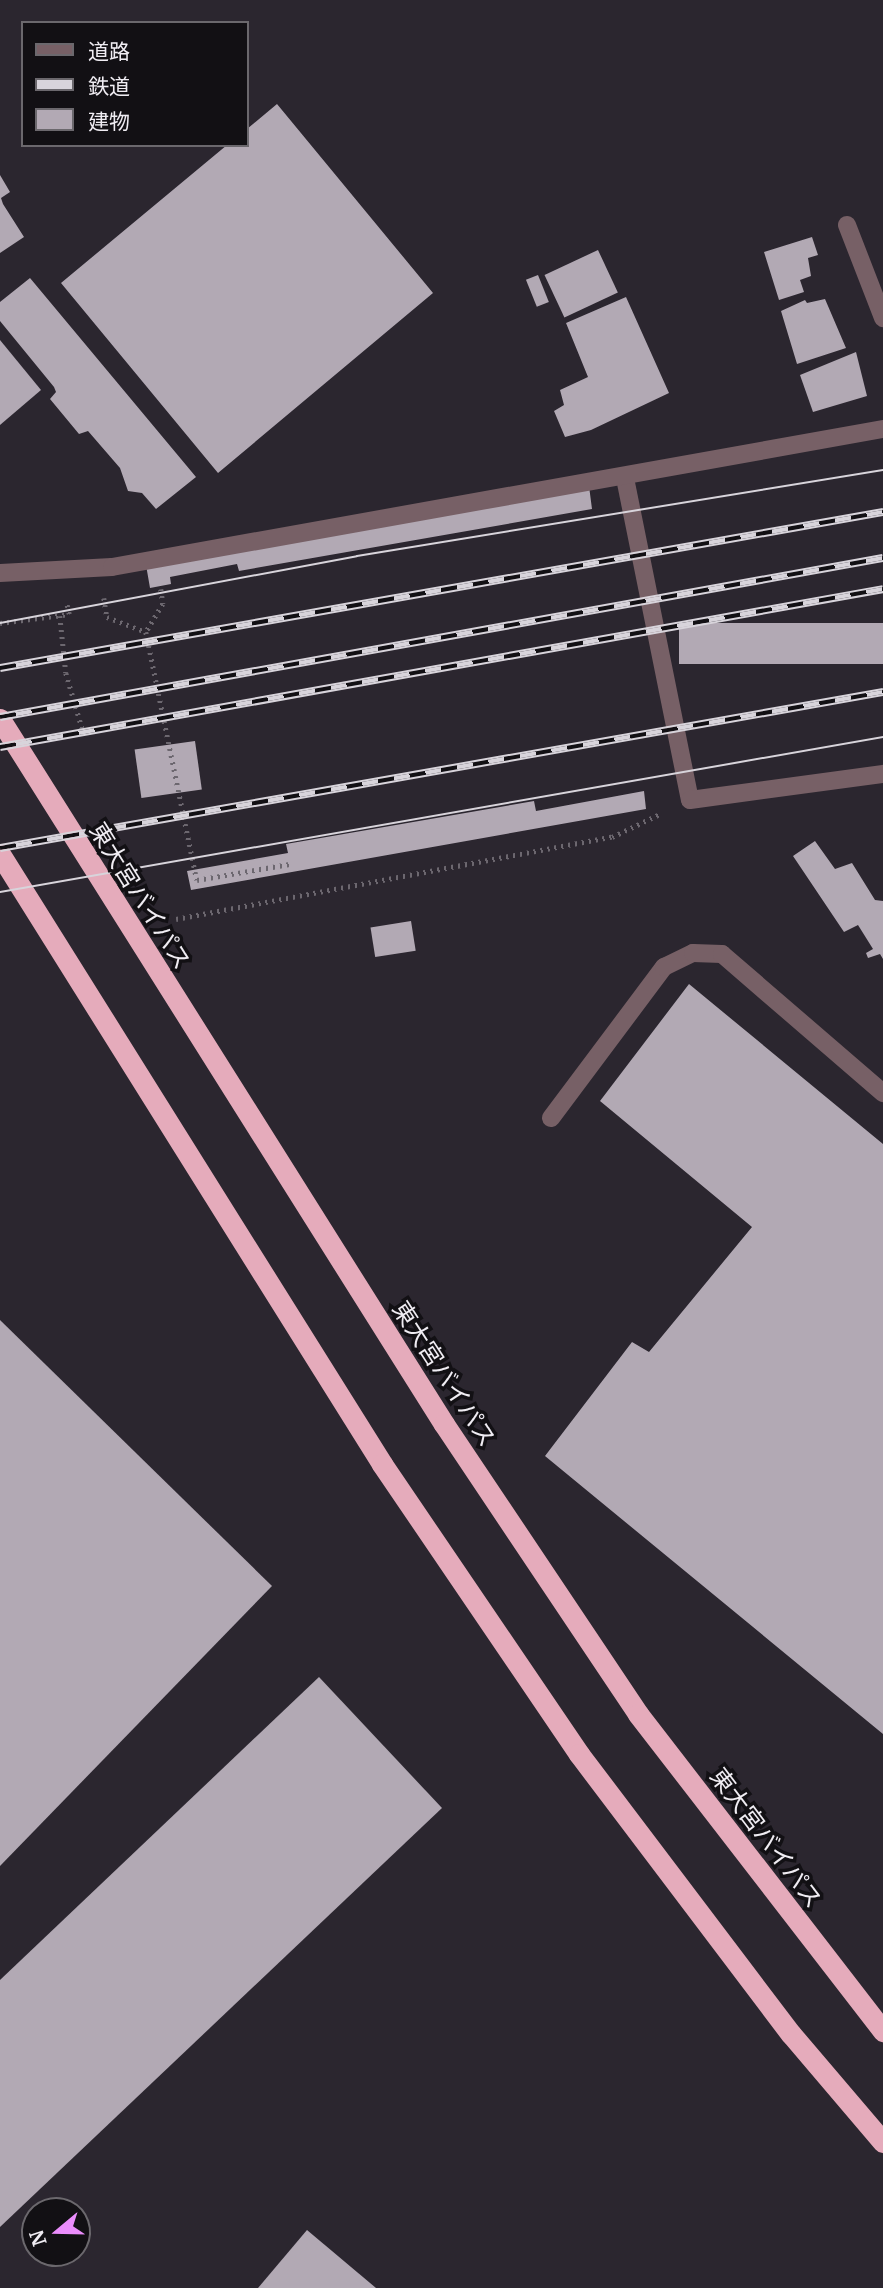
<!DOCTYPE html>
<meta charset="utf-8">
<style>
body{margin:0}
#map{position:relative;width:883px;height:2288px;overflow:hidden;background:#2b262f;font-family:Merriweather,"Noto Sans JP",serif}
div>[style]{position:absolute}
.building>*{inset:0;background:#b2a9b4;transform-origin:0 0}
.path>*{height:4.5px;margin-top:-2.25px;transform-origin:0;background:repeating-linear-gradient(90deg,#6c676f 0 2px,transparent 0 7px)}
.minor>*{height:18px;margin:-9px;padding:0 9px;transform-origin:9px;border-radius:9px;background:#776066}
.highway>*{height:21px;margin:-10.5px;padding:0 10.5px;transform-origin:10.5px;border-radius:10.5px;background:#e5abbb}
.tram>*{height:2px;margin:-1px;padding:0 1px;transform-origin:1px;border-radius:1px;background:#d8d4db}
.rail>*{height:8px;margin-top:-4px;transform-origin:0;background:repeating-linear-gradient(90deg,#121014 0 16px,#d8d4db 0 32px);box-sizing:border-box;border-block:2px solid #d8d4db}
span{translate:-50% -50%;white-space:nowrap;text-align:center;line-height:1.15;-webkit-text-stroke:7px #121014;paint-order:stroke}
.street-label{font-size:24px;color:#f0edf3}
.legend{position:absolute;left:21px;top:21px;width:228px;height:126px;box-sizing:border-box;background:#121014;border:2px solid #6b686d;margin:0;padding:9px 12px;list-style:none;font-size:21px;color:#f0edf3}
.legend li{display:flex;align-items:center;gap:14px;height:35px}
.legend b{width:35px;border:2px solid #6b686d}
.north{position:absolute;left:21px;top:2197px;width:70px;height:70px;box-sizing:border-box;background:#121014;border:2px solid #6b686d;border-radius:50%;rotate:251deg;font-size:19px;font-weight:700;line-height:28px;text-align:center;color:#f0edf3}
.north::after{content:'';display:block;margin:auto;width:24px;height:32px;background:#eb8dfc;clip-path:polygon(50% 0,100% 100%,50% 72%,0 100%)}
</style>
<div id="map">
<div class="building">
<div style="clip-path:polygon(277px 104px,433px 293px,218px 473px,61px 283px,227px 145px,247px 145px,247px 129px)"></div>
<div style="clip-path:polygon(0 175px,10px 192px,1px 198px,3px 204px,24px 237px,0 253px)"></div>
<div style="clip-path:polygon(812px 237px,818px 255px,808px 258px,811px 276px,800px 280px,804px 292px,779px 300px,764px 252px)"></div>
<div style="left:598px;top:250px;width:47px;height:59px;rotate:65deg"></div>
<div style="left:538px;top:275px;width:29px;height:13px;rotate:68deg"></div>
<div style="clip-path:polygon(30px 278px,196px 477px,156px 509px,142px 493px,128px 491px,120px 468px,88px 431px,79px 434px,50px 399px,56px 392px,54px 387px,0 321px,0 302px)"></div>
<div style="clip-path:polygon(626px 297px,669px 393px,591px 430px,565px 437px,554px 411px,564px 405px,560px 390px,588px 377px,566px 323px)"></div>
<div style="clip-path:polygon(825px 299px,846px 348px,797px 364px,781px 311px,805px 300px,807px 303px)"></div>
<div style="clip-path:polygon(0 340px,41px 390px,0 425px)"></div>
<div style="clip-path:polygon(856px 352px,867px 396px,813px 412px,800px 375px)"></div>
<div style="clip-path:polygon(589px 486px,592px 509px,239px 571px,237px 564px,170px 577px,171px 584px,150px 588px,146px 565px)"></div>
<div style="left:883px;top:623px;width:41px;height:204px;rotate:90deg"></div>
<div style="left:195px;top:741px;width:49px;height:61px;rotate:82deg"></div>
<div style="clip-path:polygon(644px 791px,646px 809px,191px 890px,187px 871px,288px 853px,286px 844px,534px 801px,536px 811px)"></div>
<div style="clip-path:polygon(815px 841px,835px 869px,852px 863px,875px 900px,883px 901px,883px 959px,880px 954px,868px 958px,866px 953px,873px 949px,858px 925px,844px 932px,793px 856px)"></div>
<div style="left:411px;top:921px;width:30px;height:41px;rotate:81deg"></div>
<div style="clip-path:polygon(689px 984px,883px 1144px,883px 1734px,545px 1456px,632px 1342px,649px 1352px,752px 1227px,600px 1101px)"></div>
<div style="clip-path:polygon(0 1320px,272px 1586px,0 1866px)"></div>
<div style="clip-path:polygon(319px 1677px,442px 1808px,0 2227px,0 1980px)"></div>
<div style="clip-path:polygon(307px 2230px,376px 2288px,258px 2288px)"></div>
</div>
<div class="path">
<div style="left:161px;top:589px;width:15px;rotate:82deg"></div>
<div style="left:163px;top:604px;width:33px;rotate:121deg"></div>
<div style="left:146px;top:632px;width:253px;rotate:78.4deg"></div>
<div style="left:197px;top:880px;width:94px;rotate:-9.8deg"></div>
<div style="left:104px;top:598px;width:19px;rotate:81deg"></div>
<div style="left:107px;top:617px;width:42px;rotate:21deg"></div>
<div style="left:60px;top:616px;width:57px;rotate:84deg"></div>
<div style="left:66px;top:673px;width:68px;rotate:73.7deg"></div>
<div style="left:0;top:623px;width:70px;rotate:-7.4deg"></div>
<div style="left:69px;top:614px;width:13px;rotate:-103deg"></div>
<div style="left:176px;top:919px;width:444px;rotate:-10.7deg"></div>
<div style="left:612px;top:837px;width:53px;rotate:-25.6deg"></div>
</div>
<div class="minor">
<div style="left:847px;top:225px;width:100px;rotate:68.8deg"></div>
<div style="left:625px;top:478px;width:328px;rotate:78.6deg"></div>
<div style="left:690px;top:800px;width:195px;rotate:-7.7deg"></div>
<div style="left:0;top:573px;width:112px;rotate:-3.1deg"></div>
<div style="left:112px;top:567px;width:783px;rotate:-10.15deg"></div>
<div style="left:551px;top:1118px;width:189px;rotate:-53.2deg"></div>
<div style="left:664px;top:967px;width:32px;rotate:-26deg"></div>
<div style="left:693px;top:953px;width:29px;rotate:2deg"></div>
<div style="left:722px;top:954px;width:213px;rotate:40.8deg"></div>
</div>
<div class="highway">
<div style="left:0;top:719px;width:833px;rotate:57.8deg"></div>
<div style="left:444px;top:1424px;width:349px;rotate:56.2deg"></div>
<div style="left:638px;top:1714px;width:401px;rotate:52.3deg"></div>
<div style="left:0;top:854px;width:720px;rotate:57.94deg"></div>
<div style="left:382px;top:1464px;width:351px;rotate:55.8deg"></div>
<div style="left:579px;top:1754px;width:351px;rotate:52.9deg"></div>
<div style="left:791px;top:2034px;width:142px;rotate:49.6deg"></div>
</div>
<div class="tram">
<div style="left:0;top:623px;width:363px;rotate:-10.6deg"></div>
<div style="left:357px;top:556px;width:533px;rotate:-9.29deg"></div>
<div style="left:0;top:892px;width:897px;rotate:-9.96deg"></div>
</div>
<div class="rail">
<div style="left:0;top:668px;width:897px;rotate:-10.02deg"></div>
<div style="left:0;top:717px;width:897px;rotate:-10.21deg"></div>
<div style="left:0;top:747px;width:897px;rotate:-10.14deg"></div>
<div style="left:0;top:848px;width:897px;rotate:-10.02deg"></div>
</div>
<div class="street-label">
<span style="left:140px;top:896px;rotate:58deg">東大宮バイパス</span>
<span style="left:444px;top:1374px;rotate:57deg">東大宮バイパス</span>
<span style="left:766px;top:1838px;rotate:53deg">東大宮バイパス</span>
</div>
<ul class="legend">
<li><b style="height:9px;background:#776066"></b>道路</li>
<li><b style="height:9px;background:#d8d4db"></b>鉄道</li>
<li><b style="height:19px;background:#b2a9b4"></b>建物</li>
</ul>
<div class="north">N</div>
</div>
